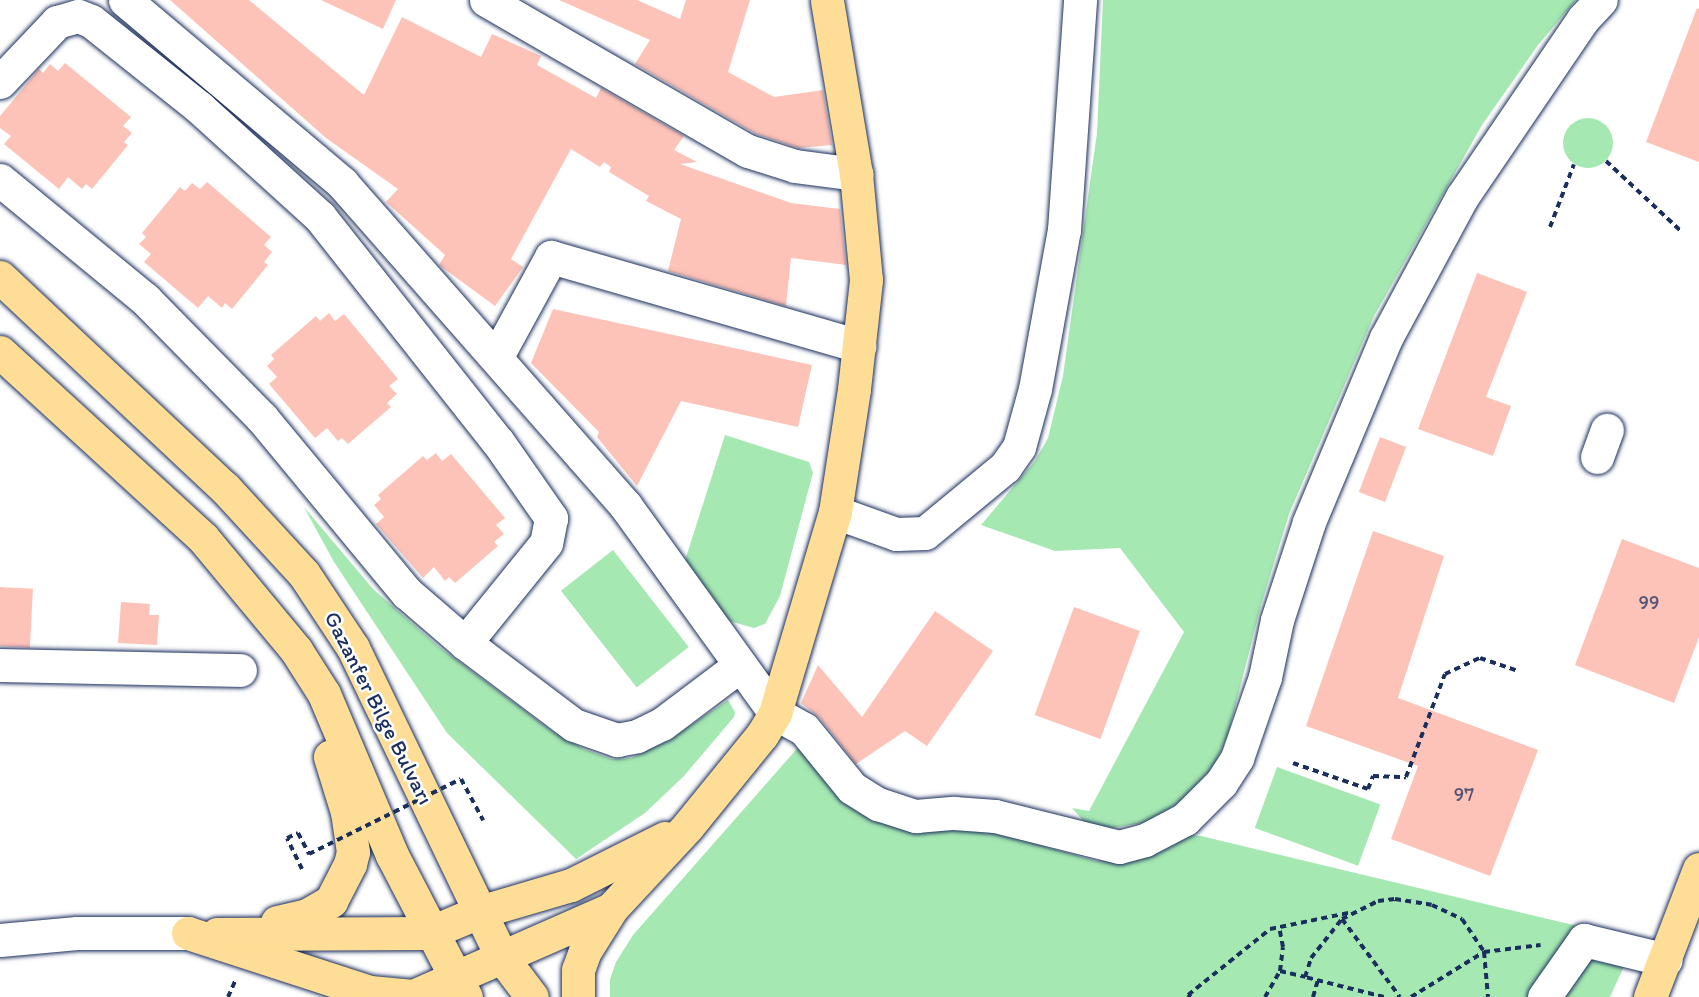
<!DOCTYPE html>
<meta charset="utf-8">
<style>
body{margin:0}
#map{position:relative;width:1699px;height:997px;overflow:hidden;background:#fff;font-family:Itim,sans-serif}
div>[style]{position:absolute}
.green>*{inset:0;background:#a6e8b2;transform-origin:0 0}
.round{border-radius:50%}
.building>*{inset:0;background:#fec3b8;transform-origin:0 0}
.path>*{height:4px;margin-top:-2px;transform-origin:0;background:repeating-linear-gradient(90deg,#1b2f5e 0 6px,transparent 0 10.5px)}
.roads{filter:drop-shadow(0 0 2px #1b2f5e) drop-shadow(0 0 2px #1b2f5e)}
.minor>*{height:33px;margin:-16.5px;padding:0 16.5px;transform-origin:16.5px;border-radius:16.5px;background:#fff}
.major>*{height:33px;margin:-16.5px;padding:0 16.5px;transform-origin:16.5px;border-radius:16.5px;background:#fedd96}
.path-bridge>*{height:4px;margin-top:-2px;transform-origin:0;background:repeating-linear-gradient(90deg,#1b2f5e 0 6px,transparent 0 10.5px)}
span{translate:-50% -50%;white-space:nowrap;text-align:center;line-height:1.15;-webkit-text-stroke:5px #fff;paint-order:stroke}
.number-label{font-size:20px;color:#545474}
.number-label span{-webkit-text-stroke-width:0}
.street-label{font-size:22px;color:#1b2f5e}
</style>
<div id="map">
<div class="green">
<div style="clip-path:polygon(1103px 0,1576px 0,1538px 45px,1482px 125px,1374px 316px,1289px 514px,1261px 605px,1228px 735px,1215px 765px,1182px 800px,1152px 821px,1108px 829px,1087px 825px,1072px 808px,1089px 811px,1184px 632px,1120px 548px,1055px 551px,981px 525px,1035px 461px,1048px 438px,1063px 376px,1097px 133px)"></div>
<div class="round" style="left:1563px;top:118px;width:50px;height:50px"></div>
<div style="clip-path:polygon(725px 435px,809px 462px,813px 473px,780px 596px,765px 624px,754px 628px,729px 621px,682px 570px)"></div>
<div style="clip-path:polygon(304px 507px,373px 589px,438px 646px,553px 732px,584px 749px,612px 759px,631px 758px,667px 741px,728px 700px,735px 712px,734px 717px,684px 776px,645px 813px,576px 859px,447px 733px,334px 562px)"></div>
<div style="left:613px;top:550px;width:123px;height:66px;rotate:52deg"></div>
<div style="clip-path:polygon(802px 743px,854px 806px,897px 828px,955px 827px,991px 831px,1096px 861px,1115px 860px,1189px 835px,1201px 836px,1636px 940px,1610px 997px,610px 997px,610px 979px,616px 962px,633px 935px)"></div>
<div style="left:1277px;top:767px;width:110px;height:65px;rotate:20deg"></div>
</div>
<div class="building">
<div style="clip-path:polygon(170px 0,249px 0,364px 95px,402px 17px,481px 57px,492px 34px,541px 56px,537px 65px,596px 98px,601px 88px,684px 136px,674px 150px,697px 162px,680px 164px,791px 203px,840px 209px,846px 265px,791px 258px,786px 306px,668px 271px,681px 219px,646px 201px,649px 196px,609px 172px,611px 167px,604px 162px,600px 167px,571px 149px,511px 259px,523px 267px,495px 306px,439px 265px,445px 255px,386px 202px,398px 189px,326px 138px)"></div>
<div style="clip-path:polygon(321px 0,396px 0,383px 29px)"></div>
<div style="clip-path:polygon(559px 0,637px 0,680px 19px,686px 0,750px 0,728px 72px,774px 97px,823px 90px,832px 145px,799px 148px,756px 134px,635px 64px,650px 40px)"></div>
<div style="clip-path:polygon(1697px 8px,1699px 9px,1699px 162px,1646px 142px)"></div>
<div style="clip-path:polygon(65px 63px,131px 117px,123px 126px,132px 133px,124px 142px,128px 145px,92px 189px,86px 184px,82px 189px,68px 177px,59px 189px,4px 144px,11px 136px,0 128px,0 116px,39px 69px,43px 73px,50px 64px,58px 71px)"></div>
<div style="clip-path:polygon(207px 182px,271px 237px,264px 245px,272px 252px,264px 262px,268px 265px,232px 309px,225px 303px,222px 308px,208px 296px,198px 308px,144px 262px,151px 254px,139px 244px,146px 237px,142px 233px,180px 187px,185px 191px,192px 183px,200px 189px)"></div>
<div style="clip-path:polygon(1477px 273px,1527px 292px,1486px 397px,1511px 406px,1493px 456px,1418px 429px)"></div>
<div style="clip-path:polygon(553px 309px,812px 365px,798px 427px,681px 401px,637px 486px,597px 437px,599px 432px,531px 363px)"></div>
<div style="clip-path:polygon(329px 313px,335px 321px,344px 314px,398px 379px,389px 386px,397px 394px,387px 403px,391px 407px,348px 444px,342px 438px,338px 441px,327px 428px,315px 438px,269px 384px,277px 377px,267px 366px,274px 359px,271px 355px,316px 316px,320px 321px)"></div>
<div style="left:1380px;top:437px;width:28px;height:59px;rotate:21deg"></div>
<div style="clip-path:polygon(436px 453px,442px 461px,451px 454px,505px 518px,496px 525px,504px 534px,494px 542px,498px 546px,455px 583px,449px 577px,445px 581px,434px 567px,423px 578px,376px 524px,384px 517px,374px 505px,381px 499px,378px 495px,423px 456px,427px 460px)"></div>
<div style="clip-path:polygon(1373px 531px,1444px 556px,1398px 698px,1538px 750px,1490px 876px,1391px 839px,1418px 766px,1306px 726px)"></div>
<div style="clip-path:polygon(1622px 539px,1699px 568px,1699px 637px,1674px 703px,1575px 665px)"></div>
<div style="left:0;top:587px;width:33px;height:59px;rotate:3deg"></div>
<div style="clip-path:polygon(121px 602px,150px 604px,149px 615px,159px 615px,157px 645px,118px 643px)"></div>
<div style="left:1074px;top:607px;width:70px;height:115px;rotate:20deg"></div>
<div style="clip-path:polygon(935px 611px,993px 651px,927px 746px,905px 731px,856px 764px,819px 717px,801px 703px,818px 665px,862px 717px)"></div>
</div>
<div class="path">
<div style="left:1606px;top:161px;width:104px;rotate:43.1deg"></div>
<div style="left:1550px;top:227px;width:67px;rotate:-69.1deg"></div>
<div style="left:1293px;top:763px;width:79px;rotate:19.1deg"></div>
<div style="left:1368px;top:789px;width:14px;rotate:-69deg"></div>
<div style="left:1373px;top:776px;width:33px;rotate:2deg"></div>
<div style="left:1406px;top:777px;width:110px;rotate:-69.3deg"></div>
<div style="left:1445px;top:674px;width:38px;rotate:-25deg"></div>
<div style="left:1480px;top:658px;width:40px;rotate:18.9deg"></div>
<div style="left:461px;top:779px;width:47px;rotate:61.8deg"></div>
<div style="left:302px;top:869px;width:34px;rotate:-116deg"></div>
<div style="left:287px;top:838px;width:12px;rotate:-24deg"></div>
<div style="left:298px;top:833px;width:24px;rotate:62deg"></div>
<div style="left:1342px;top:919px;width:97px;rotate:53.4deg"></div>
<div style="left:1280px;top:971px;width:26px;rotate:13deg"></div>
<div style="left:228px;top:997px;width:17px;rotate:-66deg"></div>
<div style="left:1191px;top:997px;width:4px;rotate:-146deg"></div>
<div style="left:1188px;top:995px;width:105px;rotate:-38.8deg"></div>
<div style="left:1270px;top:929px;width:80px;rotate:-11.6deg"></div>
<div style="left:1265px;top:997px;width:30px;rotate:-60deg"></div>
<div style="left:1280px;top:971px;width:24px;rotate:-83deg"></div>
<div style="left:1283px;top:947px;width:20px;rotate:-101deg"></div>
<div style="left:1313px;top:997px;width:18px;rotate:-74deg"></div>
<div style="left:1384px;top:997px;width:81px;rotate:-165.8deg"></div>
<div style="left:1305px;top:977px;width:20px;rotate:-72deg"></div>
<div style="left:1311px;top:958px;width:50px;rotate:-51.5deg"></div>
<div style="left:1342px;top:919px;width:40px;rotate:-26.6deg"></div>
<div style="left:1378px;top:901px;width:17px;rotate:-7deg"></div>
<div style="left:1395px;top:899px;width:37px;rotate:9deg"></div>
<div style="left:1432px;top:905px;width:33px;rotate:25deg"></div>
<div style="left:1462px;top:919px;width:40px;rotate:56deg"></div>
<div style="left:1484px;top:952px;width:45px;rotate:84.9deg"></div>
<div style="left:1411px;top:997px;width:86px;rotate:-31.7deg"></div>
<div style="left:1484px;top:952px;width:57px;rotate:-7deg"></div>
</div>
<div class="roads">
<div class="minor">
<div style="left:125px;top:0;width:284px;rotate:40.1deg"></div>
<div style="left:342px;top:183px;width:429px;rotate:48.7deg"></div>
<div style="left:625px;top:505px;width:256px;rotate:54.2deg"></div>
<div style="left:775px;top:713px;width:33px;rotate:29deg"></div>
<div style="left:804px;top:729px;width:76px;rotate:50.9deg"></div>
<div style="left:852px;top:788px;width:31px;rotate:32deg"></div>
<div style="left:878px;top:804px;width:40px;rotate:18deg"></div>
<div style="left:916px;top:816px;width:38px;rotate:-5deg"></div>
<div style="left:954px;top:813px;width:41px;rotate:4.2deg"></div>
<div style="left:995px;top:816px;width:128px;rotate:14deg"></div>
<div style="left:1119px;top:847px;width:27px;rotate:-15deg"></div>
<div style="left:1145px;top:840px;width:45px;rotate:-27.7deg"></div>
<div style="left:1185px;top:819px;width:51px;rotate:-45deg"></div>
<div style="left:1221px;top:783px;width:30px;rotate:-57deg"></div>
<div style="left:1237px;top:758px;width:86px;rotate:-70.9deg"></div>
<div style="left:1265px;top:677px;width:58px;rotate:-78.1deg"></div>
<div style="left:1277px;top:620px;width:103px;rotate:-71.9deg"></div>
<div style="left:1309px;top:522px;width:199px;rotate:-67.3deg"></div>
<div style="left:1386px;top:338px;width:160px;rotate:-61.7deg"></div>
<div style="left:1462px;top:197px;width:215px;rotate:-55.8deg"></div>
<div style="left:1583px;top:19px;width:26px;rotate:-47deg"></div>
<div style="left:486px;top:0;width:302px;rotate:30deg"></div>
<div style="left:748px;top:151px;width:49px;rotate:17.7deg"></div>
<div style="left:795px;top:166px;width:62px;rotate:7.5deg"></div>
<div style="left:0;top:82px;width:83px;rotate:-46.5deg"></div>
<div style="left:57px;top:22px;width:22px;rotate:-16deg"></div>
<div style="left:78px;top:16px;width:14px;rotate:21deg"></div>
<div style="left:91px;top:21px;width:139px;rotate:38.6deg"></div>
<div style="left:200px;top:108px;width:162px;rotate:42.2deg"></div>
<div style="left:320px;top:217px;width:287px;rotate:51.7deg"></div>
<div style="left:498px;top:442px;width:93px;rotate:55.1deg"></div>
<div style="left:551px;top:518px;width:25px;rotate:101deg"></div>
<div style="left:546px;top:543px;width:129px;rotate:129deg"></div>
<div style="left:0;top:180px;width:188px;rotate:39.4deg"></div>
<div style="left:145px;top:299px;width:167px;rotate:45.5deg"></div>
<div style="left:262px;top:418px;width:227px;rotate:50.4deg"></div>
<div style="left:407px;top:593px;width:77px;rotate:40.8deg"></div>
<div style="left:465px;top:643px;width:136px;rotate:37deg"></div>
<div style="left:574px;top:725px;width:46px;rotate:19.2deg"></div>
<div style="left:617px;top:740px;width:20px;rotate:-11deg"></div>
<div style="left:637px;top:736px;width:28px;rotate:-26deg"></div>
<div style="left:662px;top:724px;width:96px;rotate:-37deg"></div>
<div style="left:497px;top:356px;width:113px;rotate:-61.4deg"></div>
<div style="left:551px;top:257px;width:321px;rotate:16.1deg"></div>
<div style="left:1597px;top:457px;width:29px;rotate:-70deg"></div>
<div style="left:835px;top:512px;width:65px;rotate:19.8deg"></div>
<div style="left:896px;top:534px;width:29px;rotate:-2deg"></div>
<div style="left:925px;top:533px;width:104px;rotate:-39.5deg"></div>
<div style="left:1005px;top:467px;width:24px;rotate:-55deg"></div>
<div style="left:1019px;top:447px;width:60px;rotate:-74.6deg"></div>
<div style="left:1035px;top:389px;width:162px;rotate:-79.7deg"></div>
<div style="left:1064px;top:230px;width:231px;rotate:-86deg"></div>
<div style="left:0;top:665px;width:240px;rotate:1.2deg"></div>
<div style="left:0;top:940px;width:77px;rotate:-5.2deg"></div>
<div style="left:77px;top:933px;width:111px"></div>
<div style="left:1544px;top:997px;width:70px;rotate:-54.9deg"></div>
<div style="left:1584px;top:940px;width:84px;rotate:13.7deg"></div>
</div>
<div class="major">
<div style="left:0;top:277px;width:307px;rotate:43.2deg"></div>
<div style="left:224px;top:487px;width:118px;rotate:47.4deg"></div>
<div style="left:304px;top:574px;width:89px;rotate:56.5deg"></div>
<div style="left:353px;top:648px;width:342px;rotate:64.3deg"></div>
<div style="left:501px;top:956px;width:51px;rotate:52.9deg"></div>
<div style="left:0;top:352px;width:275px;rotate:42.5deg"></div>
<div style="left:203px;top:538px;width:146px;rotate:50.3deg"></div>
<div style="left:296px;top:650px;width:52px;rotate:57.5deg"></div>
<div style="left:324px;top:694px;width:175px;rotate:67.1deg"></div>
<div style="left:392px;top:855px;width:160px;rotate:62.5deg"></div>
<div style="left:277px;top:922px;width:31px;rotate:-13deg"></div>
<div style="left:307px;top:915px;width:28px;rotate:-30deg"></div>
<div style="left:331px;top:901px;width:42px;rotate:-62.8deg"></div>
<div style="left:350px;top:864px;width:12px;rotate:-76deg"></div>
<div style="left:353px;top:852px;width:40px;rotate:-98.5deg"></div>
<div style="left:347px;top:812px;width:58px;rotate:-107.2deg"></div>
<div style="left:188px;top:933px;width:191px;rotate:18deg"></div>
<div style="left:370px;top:992px;width:43px;rotate:5.3deg"></div>
<div style="left:413px;top:996px;width:216px;rotate:-23.7deg"></div>
<div style="left:611px;top:909px;width:113px;rotate:-47.1deg"></div>
<div style="left:688px;top:826px;width:117px;rotate:-50.9deg"></div>
<div style="left:762px;top:735px;width:26px;rotate:-59deg"></div>
<div style="left:775px;top:713px;width:210px;rotate:-73.4deg"></div>
<div style="left:835px;top:512px;width:124px;rotate:-81.2deg"></div>
<div style="left:854px;top:389px;width:110px;rotate:-83.7deg"></div>
<div style="left:866px;top:280px;width:106px;rotate:-95.4deg"></div>
<div style="left:856px;top:174px;width:176px;rotate:-99.5deg"></div>
<div style="left:217px;top:934px;width:212px;rotate:-0.3deg"></div>
<div style="left:429px;top:933px;width:54px;rotate:-22.8deg"></div>
<div style="left:479px;top:912px;width:96px;rotate:-16.4deg"></div>
<div style="left:571px;top:885px;width:105px;rotate:-26.6deg"></div>
<div style="left:578px;top:997px;width:27px;rotate:-90deg"></div>
<div style="left:578px;top:970px;width:20px;rotate:-70deg"></div>
<div style="left:585px;top:951px;width:47px;rotate:-58deg"></div>
<div style="left:1650px;top:997px;width:137px;rotate:-69.1deg"></div>
</div>
</div>
<div class="path-bridge">
<div style="left:309px;top:854px;width:169px;rotate:-26.3deg"></div>
</div>
<div class="number-label">
<span style="left:1649px;top:602px">99</span>
<span style="left:1464px;top:794px">97</span>
</div>
<div class="street-label">
<span style="left:379px;top:708px;rotate:63deg">Gazanfer Bilge Bulvarı</span>
</div>
</div>
